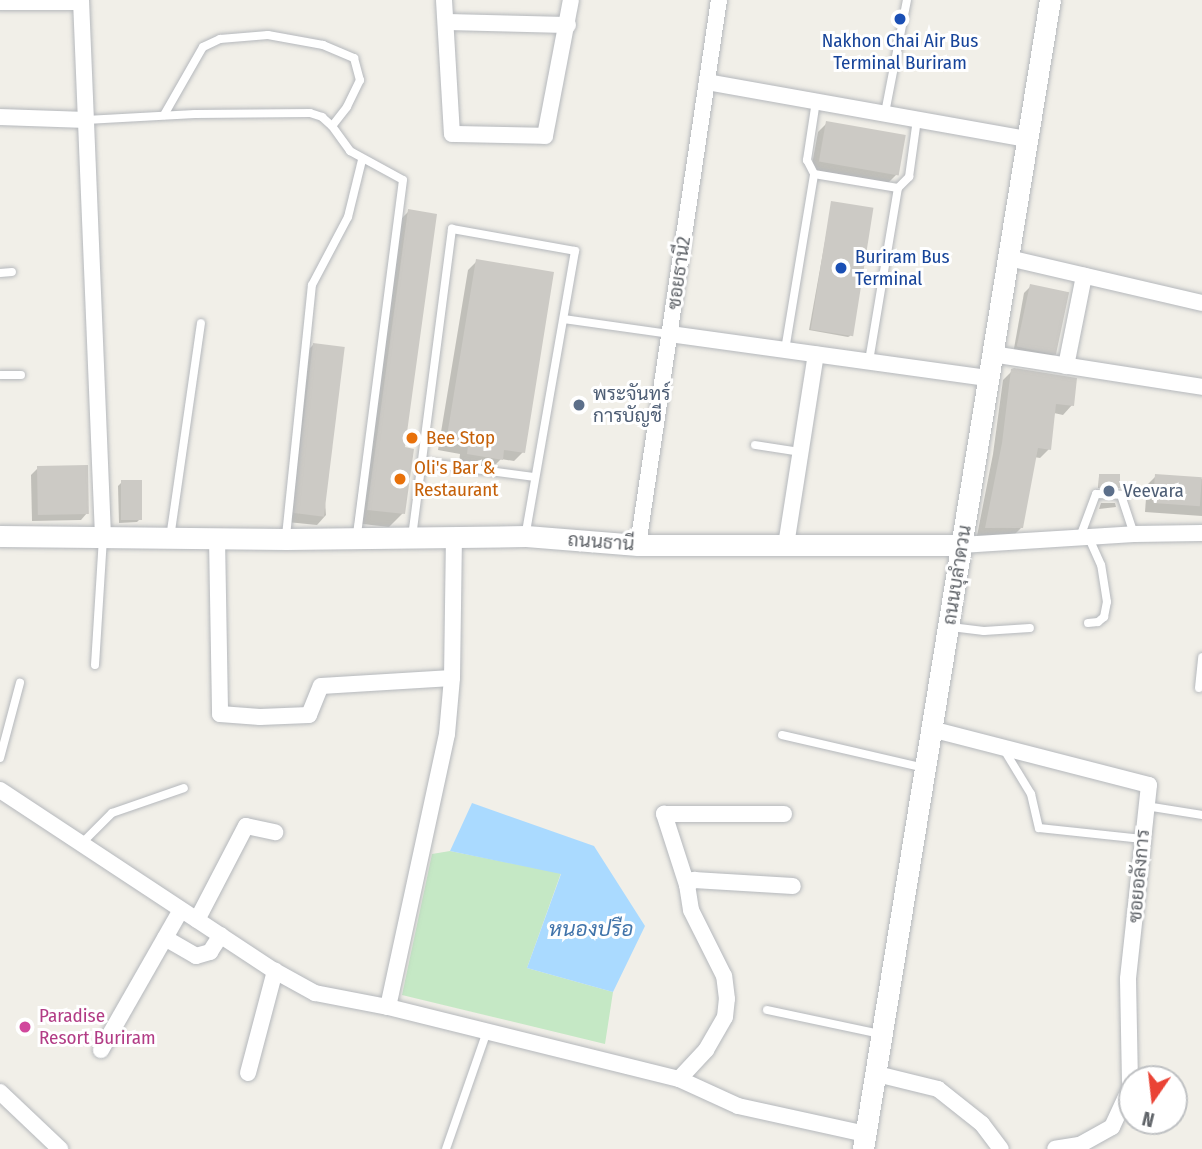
<!DOCTYPE html>
<meta charset="utf-8">
<style>
body{margin:0}
#map{position:relative;width:1202px;height:1149px;overflow:hidden;background:#f1efe8;font-family:"Fira Sans Condensed",Sarabun,sans-serif}
div>[style]{position:absolute}
.green>*{inset:0;background:#c5e8c5}
.water>*{inset:0;background:#aadaff}
.shadow>*{inset:0;background:#0003}
.building>*{inset:0;background:#cccac5;transform-origin:0 0}
.roads{filter:drop-shadow(0 0 2px #b5b8bc) drop-shadow(0 0 2px #b5b8bc)}
.lane>*{height:8px;margin:-4px;padding:0 4px;transform-origin:4px;border-radius:4px;background:#fff}
.street>*{height:16px;margin:-8px;padding:0 8px;transform-origin:8px;border-radius:8px;background:#fff}
.secondary>*{height:21px;margin:-10.5px;padding:0 10.5px;transform-origin:10.5px;border-radius:10.5px;background:#fff}
.dots>*{width:19px;height:19px;translate:-50% -50%;box-sizing:border-box;border:4px solid #fff;border-radius:50%}
span{translate:-50% -50%;white-space:nowrap;text-align:center;line-height:1.15;-webkit-text-stroke:6px #fff;paint-order:stroke}
.transit-label{font-size:19px;color:#164399}
.left{translate:0 -50%;text-align:left}
.street-label{font-size:19px;color:#5f6368}
.service-label{font-size:19px;color:#4e5e75}
.food-label{font-size:19px;color:#c56008}
.hotel-label{font-size:19px;color:#b23c85}
.water-label{font-size:21px;color:#4174aa;font-style:italic}
.north{position:absolute;left:1118px;top:1065px;width:70px;height:70px;box-sizing:border-box;background:#fff;border:2px solid #bfc1c3;border-radius:50%;rotate:194deg;font-size:19px;font-weight:700;line-height:28px;text-align:center;color:#5f6368}
.north::after{content:'';display:block;margin:auto;width:24px;height:32px;background:#ea4335;clip-path:polygon(50% 0,100% 100%,50% 72%,0 100%)}
</style>
<div id="map">
<div class="green">
<div style="clip-path:polygon(450px 851px,561px 873px,527px 968px,613px 992px,605px 1044px,402px 995px,432px 854px)"></div>
</div>
<div class="water">
<div style="clip-path:polygon(472px 803px,594px 846px,645px 926px,613px 992px,527px 968px,561px 874px,450px 851px)"></div>
</div>
<div class="shadow">
<div style="clip-path:polygon(827px 123px,897px 174px,888px 183px,811px 170px,818px 132px)"></div>
<div style="clip-path:polygon(832px 203px,850px 336px,848px 337px,809px 330px)"></div>
<div style="clip-path:polygon(409px 211px,403px 513px,389px 527px,354px 523px,395px 225px)"></div>
<div style="clip-path:polygon(477px 261px,523px 452px,514px 461px,501px 459px,492px 468px,459px 463px,460px 454px,438px 450px,468px 270px)"></div>
<div style="clip-path:polygon(1031px 286px,1056px 353px,1049px 359px,1013px 354px,1024px 293px)"></div>
<div style="clip-path:polygon(313px 345px,326px 515px,317px 525px,287px 522px,304px 354px)"></div>
<div style="clip-path:polygon(1012px 371px,1072px 405px,1063px 415px,1054px 413px,1049px 449px,1040px 458px,1034px 457px,1021px 528px,1012px 537px,977px 536px,993px 454px,1003px 380px)"></div>
<div style="clip-path:polygon(38px 468px,87px 513px,81px 520px,32px 521px,31px 475px)"></div>
<div style="clip-path:polygon(1099px 476px,1118px 488px,1098px 488px)"></div>
<div style="clip-path:polygon(1156px 476px,1202px 479px,1202px 516px,1145px 512px,1147px 485px)"></div>
<div style="clip-path:polygon(122px 482px,141px 518px,137px 522px,119px 523px,118px 486px)"></div>
<div style="clip-path:polygon(1101px 503px,1115px 503px,1116px 507px,1099px 509px)"></div>
</div>
<div class="building">
<div style="left:826px;top:121px;width:81px;height:41px;rotate:10deg"></div>
<div style="left:831px;top:201px;width:43px;height:130px;rotate:9deg"></div>
<div style="clip-path:polygon(408px 209px,437px 214px,405px 447px,414px 449px,405px 514px,367px 510px)"></div>
<div style="clip-path:polygon(476px 259px,554px 272px,525px 453px,504px 450px,503px 460px,467px 454px,468px 445px,446px 442px)"></div>
<div style="left:1030px;top:284px;width:40px;height:64px;rotate:12deg"></div>
<div style="left:313px;top:343px;width:32px;height:171px;rotate:7deg"></div>
<div style="clip-path:polygon(1014px 368px,1077px 378px,1074px 406px,1056px 404px,1051px 450px,1038px 448px,1023px 528px,985px 528px,1002px 443px,1011px 369px)"></div>
<div style="left:88px;top:465px;width:49px;height:51px;rotate:89deg"></div>
<div style="left:1099px;top:474px;width:21px;height:14px"></div>
<div style="left:1155px;top:474px;width:47px;height:29px;rotate:4deg"></div>
<div style="left:121px;top:480px;width:21px;height:40px"></div>
</div>
<div class="roads">
<div class="lane">
<div style="left:816px;top:101px;width:60px;rotate:98.7deg"></div>
<div style="left:807px;top:160px;width:16px;rotate:63deg"></div>
<div style="left:814px;top:174px;width:85px;rotate:9.5deg"></div>
<div style="left:898px;top:188px;width:16px;rotate:-45deg"></div>
<div style="left:909px;top:177px;width:59px;rotate:-82.1deg"></div>
<div style="left:885px;top:113px;width:115px;rotate:-79deg"></div>
<div style="left:164px;top:115px;width:78px;rotate:-60.2deg"></div>
<div style="left:203px;top:47px;width:19px;rotate:-25deg"></div>
<div style="left:220px;top:39px;width:48px;rotate:-4.8deg"></div>
<div style="left:268px;top:35px;width:56px;rotate:10.3deg"></div>
<div style="left:323px;top:45px;width:34px;rotate:23deg"></div>
<div style="left:354px;top:58px;width:23px;rotate:75deg"></div>
<div style="left:360px;top:80px;width:30px;rotate:116deg"></div>
<div style="left:347px;top:107px;width:24px;rotate:128deg"></div>
<div style="left:86px;top:120px;width:109px;rotate:-3.2deg"></div>
<div style="left:195px;top:114px;width:115px;rotate:-0.5deg"></div>
<div style="left:310px;top:113px;width:13px;rotate:18deg"></div>
<div style="left:322px;top:117px;width:13px;rotate:42deg"></div>
<div style="left:332px;top:126px;width:31px;rotate:54deg"></div>
<div style="left:350px;top:151px;width:60px;rotate:28.7deg"></div>
<div style="left:403px;top:180px;width:359px;rotate:97.4deg"></div>
<div style="left:0;top:273px;width:12px;rotate:-5deg"></div>
<div style="left:564px;top:319px;width:107px;rotate:8.1deg"></div>
<div style="left:785px;top:350px;width:178px;rotate:-80.6deg"></div>
<div style="left:869px;top:361px;width:175px;rotate:-80.5deg"></div>
<div style="left:0;top:375px;width:21px"></div>
<div style="left:755px;top:445px;width:46px;rotate:8.8deg"></div>
<div style="left:422px;top:462px;width:114px;rotate:7.6deg"></div>
<div style="left:286px;top:536px;width:252px;rotate:-84.1deg"></div>
<div style="left:312px;top:285px;width:77px;rotate:-62.1deg"></div>
<div style="left:348px;top:217px;width:59px;rotate:-76.2deg"></div>
<div style="left:412px;top:537px;width:311px;rotate:-82.6deg"></div>
<div style="left:452px;top:229px;width:125px;rotate:10.1deg"></div>
<div style="left:575px;top:251px;width:286px;rotate:99.9deg"></div>
<div style="left:1080px;top:537px;width:46px;rotate:-69.6deg"></div>
<div style="left:1096px;top:494px;width:25px;rotate:2deg"></div>
<div style="left:1121px;top:495px;width:41px;rotate:71.6deg"></div>
<div style="left:170px;top:538px;width:217px;rotate:-81.8deg"></div>
<div style="left:1088px;top:623px;width:10px;rotate:-6deg"></div>
<div style="left:1098px;top:622px;width:8px;rotate:-40deg"></div>
<div style="left:1104px;top:617px;width:15px;rotate:-79deg"></div>
<div style="left:1107px;top:602px;width:37px;rotate:-99deg"></div>
<div style="left:1101px;top:565px;width:32px;rotate:-114deg"></div>
<div style="left:951px;top:627px;width:33px;rotate:7deg"></div>
<div style="left:984px;top:631px;width:46px;rotate:-3.7deg"></div>
<div style="left:95px;top:665px;width:127px;rotate:-86.4deg"></div>
<div style="left:1199px;top:688px;width:31px;rotate:-84deg"></div>
<div style="left:782px;top:735px;width:147px;rotate:13deg"></div>
<div style="left:1003px;top:748px;width:54px;rotate:58.7deg"></div>
<div style="left:1031px;top:794px;width:35px;rotate:77deg"></div>
<div style="left:1039px;top:828px;width:104px;rotate:6.1deg"></div>
<div style="left:0;top:758px;width:78px;rotate:-75.1deg"></div>
<div style="left:1146px;top:806px;width:57px;rotate:9.1deg"></div>
<div style="left:81px;top:844px;width:44px;rotate:-45deg"></div>
<div style="left:112px;top:813px;width:76px;rotate:-19.1deg"></div>
<div style="left:767px;top:1010px;width:116px;rotate:12deg"></div>
<div style="left:446px;top:1149px;width:122px;rotate:-70.8deg"></div>
</div>
<div class="street">
<div style="left:81px;top:0;width:536px;rotate:87.65deg"></div>
<div style="left:444px;top:0;width:134px;rotate:86.6deg"></div>
<div style="left:452px;top:134px;width:93px;rotate:1.2deg"></div>
<div style="left:545px;top:136px;width:138px;rotate:-79.2deg"></div>
<div style="left:0;top:2px;width:81px"></div>
<div style="left:446px;top:22px;width:122px;rotate:1.4deg"></div>
<div style="left:707px;top:82px;width:326px;rotate:10.1deg"></div>
<div style="left:0;top:117px;width:86px;rotate:2deg"></div>
<div style="left:1009px;top:258px;width:198px;rotate:13.1deg"></div>
<div style="left:670px;top:334px;width:322px;rotate:7.9deg"></div>
<div style="left:992px;top:354px;width:213px;rotate:8.9deg"></div>
<div style="left:1066px;top:366px;width:92px;rotate:-78.7deg"></div>
<div style="left:217px;top:538px;width:176px;rotate:89deg"></div>
<div style="left:220px;top:714px;width:40px;rotate:4.3deg"></div>
<div style="left:260px;top:717px;width:49px;rotate:-2.3deg"></div>
<div style="left:309px;top:715px;width:31px;rotate:-68deg"></div>
<div style="left:321px;top:686px;width:131px;rotate:-3.5deg"></div>
<div style="left:638px;top:545px;width:551px;rotate:-81.55deg"></div>
<div style="left:786px;top:545px;width:193px;rotate:-81.1deg"></div>
<div style="left:961px;top:545px;width:173px;rotate:-3.6deg"></div>
<div style="left:1134px;top:534px;width:68px;rotate:-0.8deg"></div>
<div style="left:931px;top:729px;width:225px;rotate:14.4deg"></div>
<div style="left:1149px;top:785px;width:195px;rotate:96.2deg"></div>
<div style="left:1128px;top:979px;width:109px;rotate:88.9deg"></div>
<div style="left:1130px;top:1088px;width:43px;rotate:114.8deg"></div>
<div style="left:1112px;top:1127px;width:38px;rotate:151deg"></div>
<div style="left:1079px;top:1145px;width:24px;rotate:171deg"></div>
<div style="left:0;top:790px;width:329px;rotate:33.4deg"></div>
<div style="left:275px;top:971px;width:46px;rotate:28.8deg"></div>
<div style="left:315px;top:993px;width:74px;rotate:10.9deg"></div>
<div style="left:388px;top:1007px;width:300px;rotate:13.9deg"></div>
<div style="left:679px;top:1079px;width:65px;rotate:24.6deg"></div>
<div style="left:738px;top:1106px;width:130px;rotate:12.4deg"></div>
<div style="left:687px;top:885px;width:75px;rotate:-107.9deg"></div>
<div style="left:664px;top:814px;width:120px"></div>
<div style="left:197px;top:920px;width:106px;rotate:-62.5deg"></div>
<div style="left:246px;top:826px;width:30px;rotate:12deg"></div>
<div style="left:165px;top:938px;width:36px;rotate:30deg"></div>
<div style="left:196px;top:956px;width:15px;rotate:-16deg"></div>
<div style="left:210px;top:952px;width:20px;rotate:-57deg"></div>
<div style="left:388px;top:1007px;width:279px;rotate:-77.8deg"></div>
<div style="left:447px;top:734px;width:56px;rotate:-84.9deg"></div>
<div style="left:452px;top:678px;width:142px;rotate:-89.2deg"></div>
<div style="left:101px;top:1050px;width:161px;rotate:-60.3deg"></div>
<div style="left:248px;top:1073px;width:106px;rotate:-75.2deg"></div>
<div style="left:877px;top:1074px;width:63px;rotate:13.8deg"></div>
<div style="left:938px;top:1089px;width:56px;rotate:38.5deg"></div>
<div style="left:982px;top:1124px;width:31px;rotate:53deg"></div>
<div style="left:679px;top:1079px;width:40px;rotate:-47deg"></div>
<div style="left:706px;top:1050px;width:38px;rotate:-60deg"></div>
<div style="left:725px;top:1017px;width:18px;rotate:-84deg"></div>
<div style="left:727px;top:999px;width:23px;rotate:-97deg"></div>
<div style="left:724px;top:976px;width:74px;rotate:-116.6deg"></div>
<div style="left:691px;top:910px;width:25px;rotate:-99deg"></div>
<div style="left:687px;top:885px;width:9px;rotate:-36deg"></div>
<div style="left:694px;top:880px;width:99px;rotate:3.5deg"></div>
<div style="left:0;top:1092px;width:83px;rotate:43.5deg"></div>
</div>
<div class="secondary">
<div style="left:0;top:536px;width:286px;rotate:0.6deg"></div>
<div style="left:286px;top:539px;width:240px;rotate:-0.7deg"></div>
<div style="left:526px;top:536px;width:112px;rotate:4.6deg"></div>
<div style="left:638px;top:545px;width:323px"></div>
<div style="left:863px;top:1149px;width:1164px;rotate:-80.76deg"></div>
</div>
</div>
<div class="dots">
<div style="left:900px;top:19px;background:#1a4fb4"></div>
<div style="left:841px;top:268px;background:#1a4fb4"></div>
<div style="left:579px;top:405px;background:#5c6f8a"></div>
<div style="left:412px;top:438px;background:#e8710a"></div>
<div style="left:400px;top:479px;background:#e8710a"></div>
<div style="left:1109px;top:491px;background:#5c6f8a"></div>
<div style="left:25px;top:1027px;background:#d1479c"></div>
</div>
<div class="transit-label">
<span style="left:900px;top:52px">Nakhon Chai Air Bus<br>Terminal Buriram</span>
<span class="left" style="left:855px;top:268px">Buriram Bus<br>Terminal</span>
</div>
<div class="street-label">
<span style="left:679px;top:273px;rotate:-82deg">ซอยธานี2</span>
<span style="left:601px;top:542px;rotate:4deg">ถนนธานี</span>
<span style="left:957px;top:575px;rotate:-81deg">ถนนบุลำดวน</span>
<span style="left:1139px;top:876px;rotate:-85deg">ซอยอลังการ</span>
</div>
<div class="service-label">
<span class="left" style="left:593px;top:405px">พระจันทร์<br>การบัญชี</span>
<span class="left" style="left:1123px;top:491px">Veevara</span>
</div>
<div class="food-label">
<span class="left" style="left:426px;top:438px">Bee Stop</span>
<span class="left" style="left:414px;top:479px">Oli's Bar &amp;<br>Restaurant</span>
</div>
<div class="hotel-label">
<span class="left" style="left:39px;top:1027px">Paradise<br>Resort Buriram</span>
</div>
<div class="water-label">
<span style="left:591px;top:929px">หนองปรือ</span>
</div>
<div class="north">N</div>
</div>
